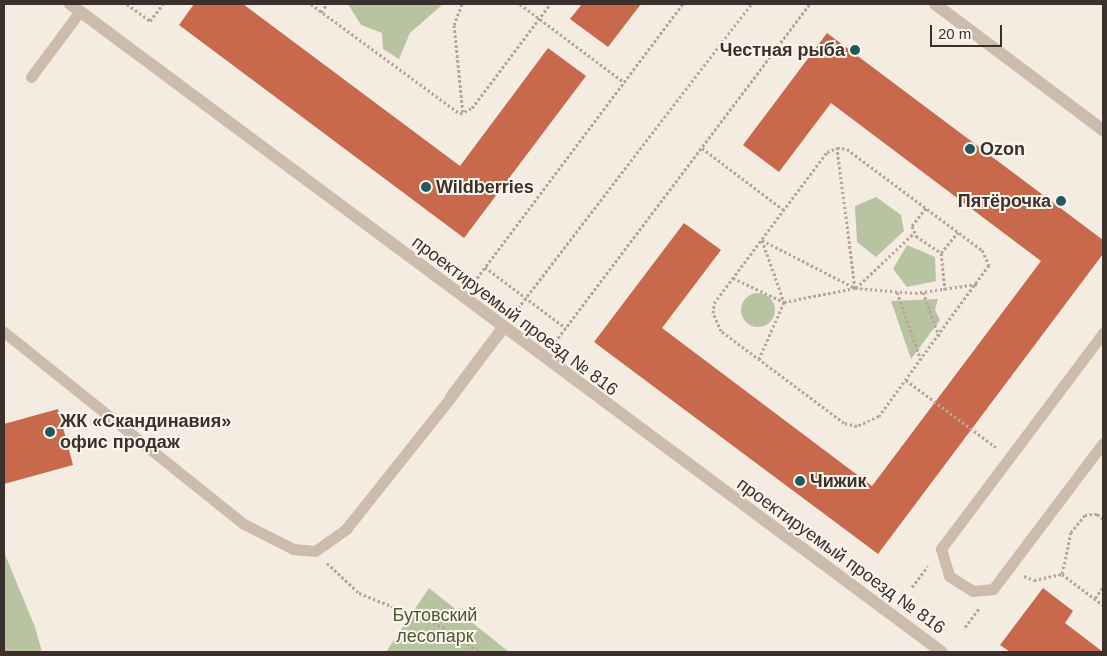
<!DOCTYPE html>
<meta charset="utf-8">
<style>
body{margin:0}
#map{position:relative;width:1107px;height:656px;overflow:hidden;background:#f4ebe1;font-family:Helvetica,sans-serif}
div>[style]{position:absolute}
.green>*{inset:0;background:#b8c4a0}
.round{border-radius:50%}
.building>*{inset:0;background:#c8694b}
.path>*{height:3px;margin-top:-1.5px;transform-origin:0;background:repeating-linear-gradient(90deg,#b9a596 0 2.5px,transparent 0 5px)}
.lane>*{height:11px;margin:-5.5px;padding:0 5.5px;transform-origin:5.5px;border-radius:5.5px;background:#cdbbac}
.street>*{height:12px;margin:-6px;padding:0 6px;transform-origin:6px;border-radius:6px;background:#cdbbac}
.dots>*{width:14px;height:14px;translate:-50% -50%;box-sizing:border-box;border:2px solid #fbf5ee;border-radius:50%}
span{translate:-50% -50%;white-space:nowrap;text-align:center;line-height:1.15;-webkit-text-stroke:4px #fbf5ee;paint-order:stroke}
.poi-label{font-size:18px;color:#3b302b;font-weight:700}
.right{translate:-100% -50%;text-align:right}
.left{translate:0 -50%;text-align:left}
.street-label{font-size:18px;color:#3b302b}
.park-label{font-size:18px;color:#4a5a2e}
.frame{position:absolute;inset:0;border:5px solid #3b302b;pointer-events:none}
.scale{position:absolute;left:930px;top:25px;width:72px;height:22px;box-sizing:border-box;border:2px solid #3b302b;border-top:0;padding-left:6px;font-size:15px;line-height:18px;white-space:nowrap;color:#3b302b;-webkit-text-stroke:4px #fbf5ee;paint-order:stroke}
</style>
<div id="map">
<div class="green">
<div style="clip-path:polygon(348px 4px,443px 4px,410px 33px,399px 59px,383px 49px,382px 33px,361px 25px)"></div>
<div style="clip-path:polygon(876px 197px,901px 215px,904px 231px,876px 257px,857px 242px,855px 206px)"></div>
<div style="clip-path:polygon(907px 245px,935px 257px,936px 281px,907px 287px,893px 269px)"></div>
<div class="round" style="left:741px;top:293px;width:34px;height:34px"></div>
<div style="clip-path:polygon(938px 299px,935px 310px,940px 320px,911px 359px,891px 301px)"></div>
<div style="clip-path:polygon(4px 552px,35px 627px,42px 652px,4px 652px)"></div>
<div style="clip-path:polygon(429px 588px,509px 652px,386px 652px)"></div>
</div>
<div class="building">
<div style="clip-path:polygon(194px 4px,243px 4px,460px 166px,548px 48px,586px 76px,464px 238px,179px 25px)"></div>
<div style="clip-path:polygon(582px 4px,641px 4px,608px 47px,570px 19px)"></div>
<div style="clip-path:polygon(827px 33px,1103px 240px,1103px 254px,878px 554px,594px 342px,684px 223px,721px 250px,662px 328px,872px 486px,1017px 293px,1041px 261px,831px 103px,779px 172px,743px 145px)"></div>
<div style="clip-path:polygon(58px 409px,73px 465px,4px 484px,4px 424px)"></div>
<div style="clip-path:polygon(1043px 588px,1073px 611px,1065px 623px,1103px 652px,1010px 652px,1000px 645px)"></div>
</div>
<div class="path">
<div style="left:127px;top:4px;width:29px;rotate:36deg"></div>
<div style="left:150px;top:21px;width:21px;rotate:-53deg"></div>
<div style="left:311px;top:4px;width:185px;rotate:36.4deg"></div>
<div style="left:460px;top:114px;width:13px;rotate:-27deg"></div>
<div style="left:472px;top:108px;width:130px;rotate:-53.1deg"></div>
<div style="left:462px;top:4px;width:22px;rotate:111deg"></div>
<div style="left:454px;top:25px;width:89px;rotate:84.2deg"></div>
<div style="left:520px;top:4px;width:130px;rotate:36.9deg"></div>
<div style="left:321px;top:12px;width:10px;rotate:-53deg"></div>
<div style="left:702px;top:148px;width:103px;rotate:37.1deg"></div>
<div style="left:837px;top:148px;width:10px;rotate:6deg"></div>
<div style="left:847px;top:149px;width:169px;rotate:36.8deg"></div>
<div style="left:982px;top:250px;width:17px;rotate:65deg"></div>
<div style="left:989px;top:265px;width:187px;rotate:126.1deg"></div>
<div style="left:879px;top:416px;width:24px;rotate:156deg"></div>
<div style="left:857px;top:426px;width:13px;rotate:-167deg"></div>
<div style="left:844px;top:423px;width:154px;rotate:-143.2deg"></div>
<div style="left:721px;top:331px;width:20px;rotate:-114deg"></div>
<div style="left:713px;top:313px;width:10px;rotate:-84deg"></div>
<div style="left:714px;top:303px;width:189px;rotate:-53.2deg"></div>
<div style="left:827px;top:152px;width:11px;rotate:-22deg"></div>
<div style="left:926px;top:208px;width:23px;rotate:128deg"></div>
<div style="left:912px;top:226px;width:11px;rotate:68deg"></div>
<div style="left:916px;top:236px;width:30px;rotate:34deg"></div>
<div style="left:941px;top:253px;width:27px;rotate:-51deg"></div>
<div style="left:762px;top:240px;width:66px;rotate:70.5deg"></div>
<div style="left:784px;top:302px;width:72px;rotate:-11.2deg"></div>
<div style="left:855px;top:288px;width:60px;rotate:4.8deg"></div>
<div style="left:915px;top:293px;width:64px;rotate:-8.1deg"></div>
<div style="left:762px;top:240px;width:105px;rotate:27.3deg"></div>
<div style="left:855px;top:288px;width:141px;rotate:-97.3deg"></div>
<div style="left:941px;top:253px;width:37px;rotate:84deg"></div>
<div style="left:485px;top:267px;width:101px;rotate:37deg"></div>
<div style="left:733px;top:278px;width:56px;rotate:25.2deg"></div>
<div style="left:784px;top:302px;width:62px;rotate:113.7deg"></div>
<div style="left:474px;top:282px;width:348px;rotate:-53.1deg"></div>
<div style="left:856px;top:288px;width:79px;rotate:-43.5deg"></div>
<div style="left:897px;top:292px;width:72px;rotate:70.6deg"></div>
<div style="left:923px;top:292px;width:47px;rotate:70deg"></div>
<div style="left:515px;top:312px;width:388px;rotate:-52.5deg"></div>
<div style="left:555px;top:342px;width:423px;rotate:-53deg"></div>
<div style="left:906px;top:380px;width:112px;rotate:36.7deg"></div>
<div style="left:1103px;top:519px;width:8px;rotate:-140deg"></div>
<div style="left:1097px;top:514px;width:12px;rotate:175deg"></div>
<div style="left:1085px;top:515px;width:22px;rotate:129deg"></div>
<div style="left:1071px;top:532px;width:43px;rotate:102.1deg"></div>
<div style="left:1062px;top:574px;width:51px;rotate:37.1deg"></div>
<div style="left:327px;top:563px;width:44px;rotate:43.2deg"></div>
<div style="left:359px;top:593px;width:91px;rotate:22deg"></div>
<div style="left:443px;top:627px;width:44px;rotate:34.8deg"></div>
<div style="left:1024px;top:576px;width:11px;rotate:22deg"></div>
<div style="left:1034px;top:580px;width:29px;rotate:-12deg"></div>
<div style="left:912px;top:587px;width:26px;rotate:-53deg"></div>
<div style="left:1095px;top:598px;width:14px;rotate:-54deg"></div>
<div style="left:965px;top:627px;width:25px;rotate:-53deg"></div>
</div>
<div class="lane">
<div style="left:31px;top:77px;width:82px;rotate:-53.4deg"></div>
<div style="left:4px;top:332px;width:307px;rotate:38.7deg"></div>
<div style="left:244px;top:524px;width:55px;rotate:27deg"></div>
<div style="left:293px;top:549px;width:22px;rotate:5deg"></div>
<div style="left:315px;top:551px;width:38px;rotate:-35deg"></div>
<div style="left:346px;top:529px;width:169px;rotate:-51.5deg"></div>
<div style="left:1103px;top:333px;width:270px;rotate:126.9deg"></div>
<div style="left:941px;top:549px;width:28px;rotate:73deg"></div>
<div style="left:949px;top:576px;width:28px;rotate:32deg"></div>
<div style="left:973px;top:591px;width:20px;rotate:-6deg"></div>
<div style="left:993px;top:589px;width:183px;rotate:-53deg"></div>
</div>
<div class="street">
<div style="left:70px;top:4px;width:1086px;rotate:36.62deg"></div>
<div style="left:935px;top:4px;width:210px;rotate:36.9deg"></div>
<div style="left:451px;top:397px;width:86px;rotate:-53deg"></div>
</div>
<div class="dots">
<div style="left:855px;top:50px;background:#1f5a5e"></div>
<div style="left:970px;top:149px;background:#1f5a5e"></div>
<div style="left:426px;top:187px;background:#1f5a5e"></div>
<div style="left:1061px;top:201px;background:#1f5a5e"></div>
<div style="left:50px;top:432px;background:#1f5a5e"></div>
<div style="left:800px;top:481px;background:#1f5a5e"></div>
</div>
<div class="poi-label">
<span class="right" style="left:845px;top:50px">Честная рыба</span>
<span class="left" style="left:980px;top:149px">Ozon</span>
<span class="left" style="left:436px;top:187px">Wildberries</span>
<span class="right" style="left:1051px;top:201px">Пятёрочка</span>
<span class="left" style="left:60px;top:432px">ЖК «Скандинавия»<br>офис продаж</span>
<span class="left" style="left:810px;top:481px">Чижик</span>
</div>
<div class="street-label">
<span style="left:515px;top:316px;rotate:37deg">проектируемый проезд № 816</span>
<span style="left:841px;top:556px;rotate:36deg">проектируемый проезд № 816</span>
</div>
<div class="park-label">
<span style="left:435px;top:626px">Бутовский<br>лесопарк</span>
</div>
<div class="frame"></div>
<div class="scale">20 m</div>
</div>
